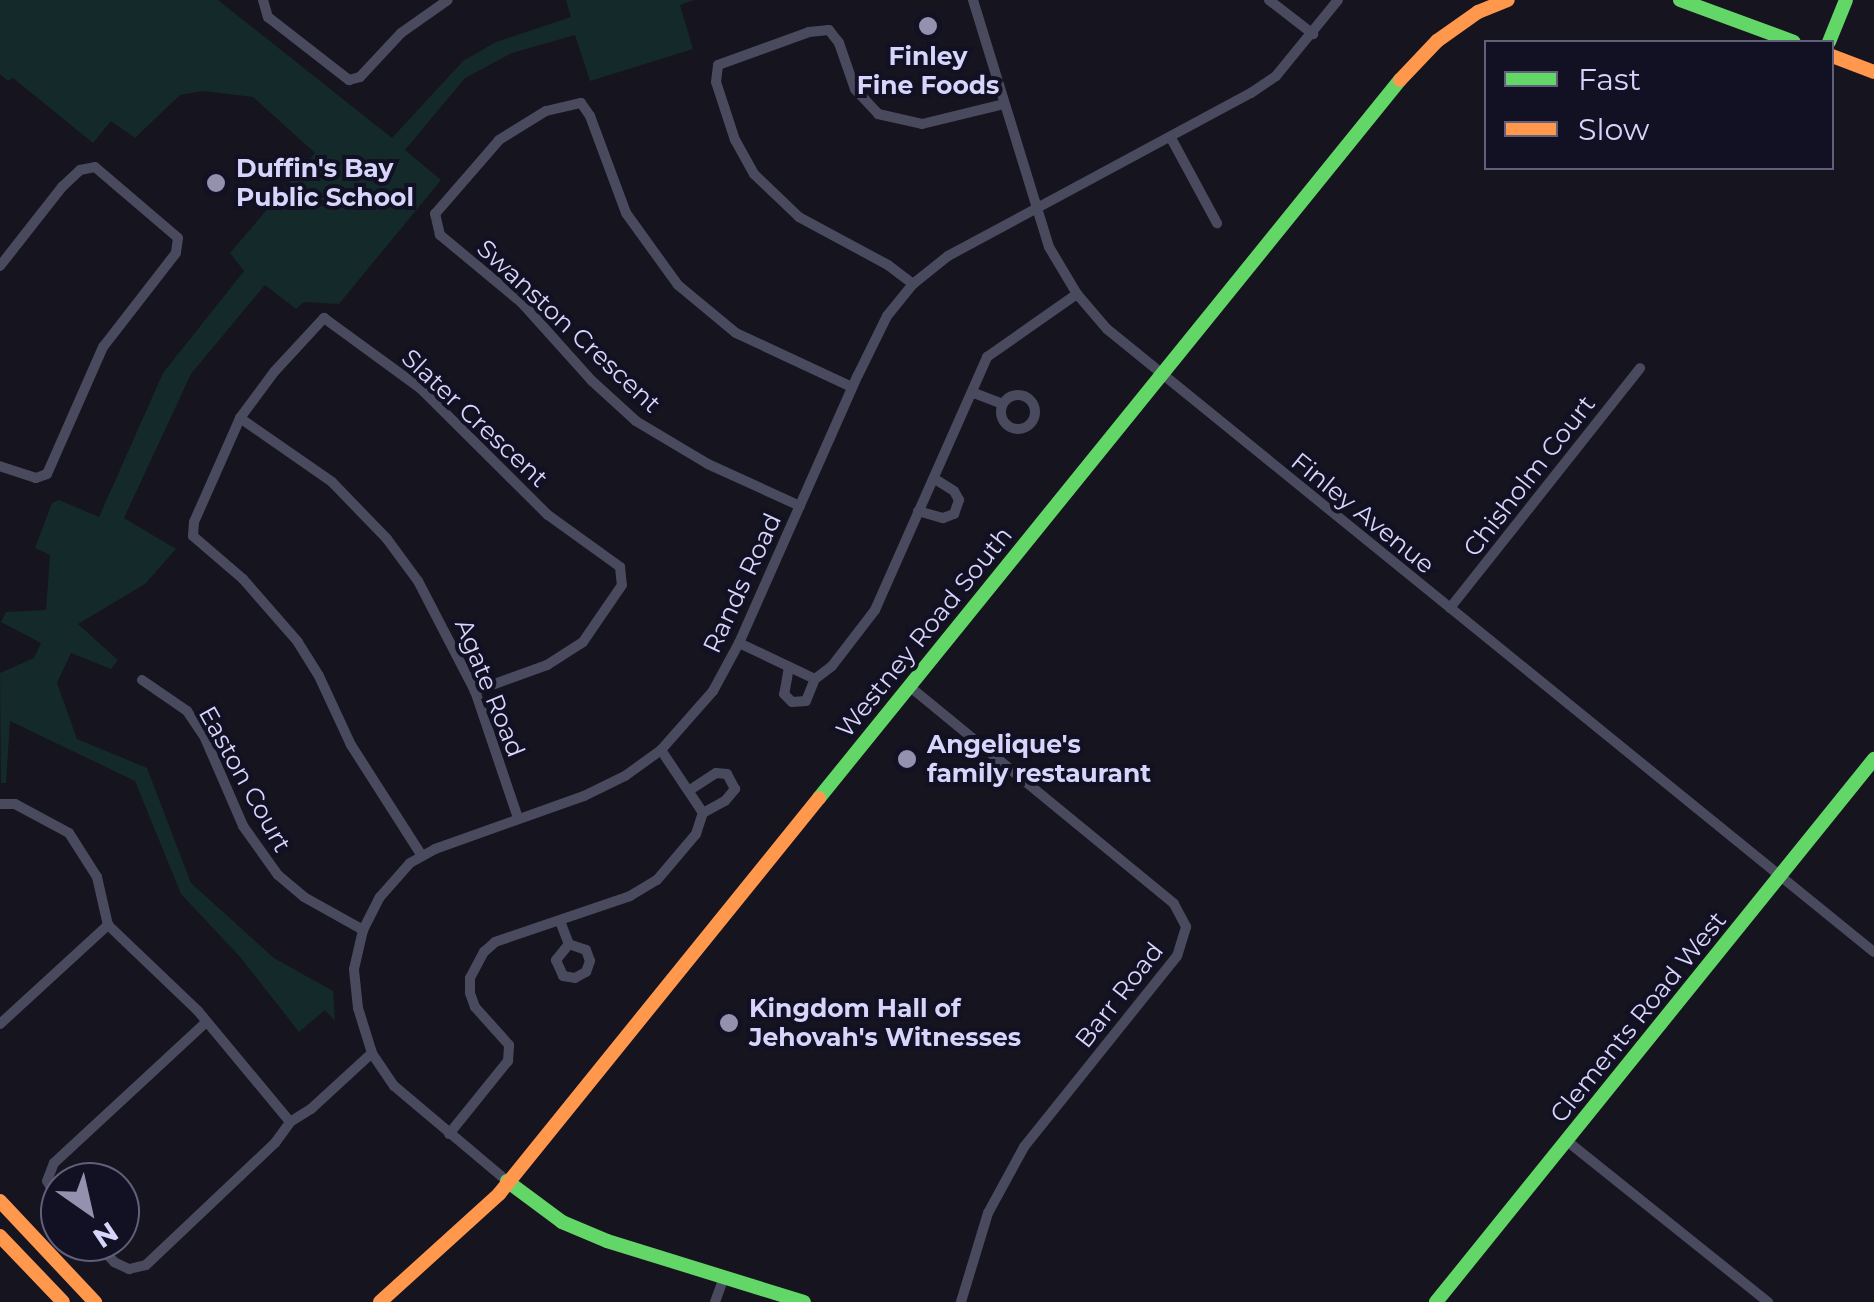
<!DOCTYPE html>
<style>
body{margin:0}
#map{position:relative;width:1874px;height:1302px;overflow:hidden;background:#16141f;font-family:Montserrat,sans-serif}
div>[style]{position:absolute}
.green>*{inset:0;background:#142929}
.street>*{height:10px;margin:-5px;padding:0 5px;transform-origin:5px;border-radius:5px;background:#4a4a5f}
.street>.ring{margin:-5px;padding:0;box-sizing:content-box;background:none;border:10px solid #4a4a5f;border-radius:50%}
.fast>*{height:14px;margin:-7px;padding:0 7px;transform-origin:7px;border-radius:7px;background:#63d668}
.slow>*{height:14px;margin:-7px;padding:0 7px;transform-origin:7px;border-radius:7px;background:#ff974d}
.dots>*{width:28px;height:28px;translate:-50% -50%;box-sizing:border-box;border:5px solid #121023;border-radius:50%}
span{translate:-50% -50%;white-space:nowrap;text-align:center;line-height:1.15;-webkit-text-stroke:8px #121023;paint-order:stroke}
.poi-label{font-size:25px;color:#d7d5fb;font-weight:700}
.left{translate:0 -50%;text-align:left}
.street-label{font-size:25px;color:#d7d5fb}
.legend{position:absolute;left:1484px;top:40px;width:350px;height:130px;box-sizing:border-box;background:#121023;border:2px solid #615f79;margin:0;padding:12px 18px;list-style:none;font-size:30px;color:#d7d5fb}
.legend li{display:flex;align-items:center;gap:20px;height:50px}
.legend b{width:50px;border:2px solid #615f79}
.north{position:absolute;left:40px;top:1162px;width:100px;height:100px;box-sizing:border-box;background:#121023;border:2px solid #615f79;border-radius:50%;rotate:146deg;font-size:28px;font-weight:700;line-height:40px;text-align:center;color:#d7d5fb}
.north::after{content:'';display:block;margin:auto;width:35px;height:45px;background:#9391ae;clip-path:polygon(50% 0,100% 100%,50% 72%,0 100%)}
</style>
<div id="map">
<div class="green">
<div style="clip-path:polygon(0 0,218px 0,392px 138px,463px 61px,496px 42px,571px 17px,566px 0,694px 0,680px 5px,693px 49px,590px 81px,575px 35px,512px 53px,465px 78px,405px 150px,441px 180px,339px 304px,304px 302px,296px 309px,265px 285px,191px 374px,124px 518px,176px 549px,145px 584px,78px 624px,118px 660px,111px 669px,71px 653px,57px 683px,77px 739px,147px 768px,191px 883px,274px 958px,333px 991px,335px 1021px,325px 1010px,299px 1032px,241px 958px,181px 894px,135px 781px,10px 721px,6px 783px,1px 783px,0 673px,34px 658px,41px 643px,1px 622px,6px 612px,46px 610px,50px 555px,35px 548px,52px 503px,59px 500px,99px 517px,163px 373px,244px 271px,230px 253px,315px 153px,253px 97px,203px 91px,180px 95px,135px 138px,111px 121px,93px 143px,13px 78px,8px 81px,0 74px)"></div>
</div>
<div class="street">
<div style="left:263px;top:0;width:18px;rotate:74deg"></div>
<div style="left:268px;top:17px;width:103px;rotate:37.9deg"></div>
<div style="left:349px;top:80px;width:11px;rotate:-15deg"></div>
<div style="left:360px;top:77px;width:60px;rotate:-47deg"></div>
<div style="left:401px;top:33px;width:57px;rotate:-35.1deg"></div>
<div style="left:973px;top:0;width:258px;rotate:72.9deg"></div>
<div style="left:1049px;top:247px;width:55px;rotate:59.2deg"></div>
<div style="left:1077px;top:294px;width:46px;rotate:49.4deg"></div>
<div style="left:1107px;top:329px;width:988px;rotate:39.09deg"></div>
<div style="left:1269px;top:0;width:56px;rotate:37.7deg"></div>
<div style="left:1171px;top:138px;width:97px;rotate:61.6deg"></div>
<div style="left:0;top:266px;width:100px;rotate:-51.9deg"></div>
<div style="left:62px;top:187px;width:25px;rotate:-43deg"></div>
<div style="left:80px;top:170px;width:15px;rotate:-11deg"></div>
<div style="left:95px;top:167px;width:109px;rotate:40.5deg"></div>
<div style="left:178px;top:238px;width:15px;rotate:98deg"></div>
<div style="left:176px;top:253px;width:119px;rotate:127.8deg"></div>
<div style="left:103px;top:347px;width:139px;rotate:113.8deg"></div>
<div style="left:47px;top:474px;width:12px;rotate:160deg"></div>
<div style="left:36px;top:478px;width:38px;rotate:-162deg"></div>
<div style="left:913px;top:284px;width:31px;rotate:-143deg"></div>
<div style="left:888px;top:265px;width:101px;rotate:-151.7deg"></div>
<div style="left:799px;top:217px;width:62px;rotate:-136.3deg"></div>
<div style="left:754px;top:174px;width:39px;rotate:-119deg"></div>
<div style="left:735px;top:140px;width:61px;rotate:-108.1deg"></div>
<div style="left:716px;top:82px;width:17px;rotate:-83deg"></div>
<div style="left:718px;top:65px;width:97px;rotate:-19.9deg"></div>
<div style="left:809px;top:32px;width:20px;rotate:-6deg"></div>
<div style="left:829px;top:30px;width:16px;rotate:52deg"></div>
<div style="left:839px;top:43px;width:49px;rotate:70.8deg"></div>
<div style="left:855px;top:89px;width:34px;rotate:47deg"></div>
<div style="left:878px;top:114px;width:45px;rotate:12.8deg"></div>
<div style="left:922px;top:124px;width:84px;rotate:-13.7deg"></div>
<div style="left:974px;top:393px;width:28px;rotate:21deg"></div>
<div class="ring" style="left:1001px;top:395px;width:24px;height:24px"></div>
<div style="left:240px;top:418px;width:112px;rotate:34.8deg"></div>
<div style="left:332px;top:482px;width:79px;rotate:46deg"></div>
<div style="left:387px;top:539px;width:52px;rotate:53.6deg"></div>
<div style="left:418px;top:581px;width:124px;rotate:62.6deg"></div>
<div style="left:475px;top:691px;width:134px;rotate:71.3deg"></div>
<div style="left:800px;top:506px;width:101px;rotate:-155.5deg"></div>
<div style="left:708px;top:464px;width:84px;rotate:-149.2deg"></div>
<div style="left:636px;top:421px;width:59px;rotate:-137.7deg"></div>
<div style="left:592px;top:381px;width:105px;rotate:-131.9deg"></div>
<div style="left:522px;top:303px;width:107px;rotate:-140.3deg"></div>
<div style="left:440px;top:235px;width:22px;rotate:-103deg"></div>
<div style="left:435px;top:214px;width:98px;rotate:-49.1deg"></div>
<div style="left:499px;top:140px;width:55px;rotate:-31.7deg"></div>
<div style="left:546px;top:111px;width:36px;rotate:-13deg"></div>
<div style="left:581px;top:103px;width:16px;rotate:55deg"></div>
<div style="left:590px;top:116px;width:103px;rotate:69.6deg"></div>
<div style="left:626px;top:213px;width:89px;rotate:54.2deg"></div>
<div style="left:678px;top:285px;width:75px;rotate:39.6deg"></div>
<div style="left:736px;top:333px;width:128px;rotate:25deg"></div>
<div style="left:918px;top:511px;width:26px;rotate:16deg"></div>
<div style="left:943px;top:518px;width:12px;rotate:-20deg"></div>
<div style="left:954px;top:514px;width:15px;rotate:-70deg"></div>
<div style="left:959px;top:500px;width:10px;rotate:-119deg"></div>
<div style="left:954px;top:491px;width:22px;rotate:-148deg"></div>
<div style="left:1450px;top:608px;width:306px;rotate:-51.6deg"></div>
<div style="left:739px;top:643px;width:84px;rotate:25.3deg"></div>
<div style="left:789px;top:667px;width:27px;rotate:100deg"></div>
<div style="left:784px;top:694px;width:11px;rotate:45deg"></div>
<div style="left:792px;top:702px;width:14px;rotate:-4deg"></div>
<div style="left:806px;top:701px;width:24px;rotate:-68deg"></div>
<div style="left:815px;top:679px;width:21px;rotate:-37deg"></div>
<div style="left:832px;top:666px;width:71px;rotate:-52.5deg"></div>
<div style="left:875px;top:610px;width:277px;rotate:-66.1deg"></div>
<div style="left:987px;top:357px;width:110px;rotate:-35deg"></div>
<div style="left:142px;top:680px;width:55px;rotate:34.6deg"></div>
<div style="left:187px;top:711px;width:32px;rotate:56deg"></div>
<div style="left:205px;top:738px;width:96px;rotate:66.6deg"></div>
<div style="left:243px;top:826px;width:60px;rotate:54.5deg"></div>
<div style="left:278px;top:875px;width:34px;rotate:40deg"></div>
<div style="left:304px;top:897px;width:68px;rotate:29.2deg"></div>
<div style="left:909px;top:686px;width:343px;rotate:39.4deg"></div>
<div style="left:1174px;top:904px;width:26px;rotate:62deg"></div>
<div style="left:1186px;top:927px;width:30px;rotate:107deg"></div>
<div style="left:1177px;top:956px;width:245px;rotate:128.7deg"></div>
<div style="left:1024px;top:1147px;width:75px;rotate:118.6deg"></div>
<div style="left:988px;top:1213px;width:93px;rotate:106.9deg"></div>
<div style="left:661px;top:750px;width:76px;rotate:56.3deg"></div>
<div style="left:0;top:804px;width:15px"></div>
<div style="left:15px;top:804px;width:61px;rotate:28.2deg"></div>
<div style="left:69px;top:833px;width:52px;rotate:57.5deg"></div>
<div style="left:97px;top:877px;width:49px;rotate:77.1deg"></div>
<div style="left:108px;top:925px;width:124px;rotate:43.7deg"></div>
<div style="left:198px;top:1011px;width:144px;rotate:50.3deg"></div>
<div style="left:422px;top:856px;width:132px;rotate:-122.6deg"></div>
<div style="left:351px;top:745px;width:76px;rotate:-114.9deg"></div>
<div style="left:319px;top:676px;width:40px;rotate:-122deg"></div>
<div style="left:298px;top:642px;width:84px;rotate:-131.1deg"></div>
<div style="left:243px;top:579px;width:66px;rotate:-139.3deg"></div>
<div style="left:193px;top:536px;width:14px;rotate:-86deg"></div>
<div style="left:194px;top:522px;width:114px;rotate:-66.1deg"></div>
<div style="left:240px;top:418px;width:57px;rotate:-53.5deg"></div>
<div style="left:274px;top:372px;width:74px;rotate:-47.2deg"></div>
<div style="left:324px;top:318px;width:119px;rotate:36.1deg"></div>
<div style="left:420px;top:388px;width:180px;rotate:44.8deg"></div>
<div style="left:548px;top:515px;width:89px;rotate:35.8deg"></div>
<div style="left:620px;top:567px;width:18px;rotate:84deg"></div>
<div style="left:622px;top:585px;width:69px;rotate:124.4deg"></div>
<div style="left:583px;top:642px;width:43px;rotate:147.4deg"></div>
<div style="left:547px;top:665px;width:77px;rotate:160.1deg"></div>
<div style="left:560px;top:921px;width:25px;rotate:69deg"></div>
<div style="left:569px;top:944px;width:21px;rotate:129deg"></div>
<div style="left:556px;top:960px;width:17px;rotate:66deg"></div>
<div style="left:563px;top:976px;width:12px;rotate:9deg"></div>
<div style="left:575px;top:978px;width:13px;rotate:-29deg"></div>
<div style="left:586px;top:972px;width:12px;rotate:-70deg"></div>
<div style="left:590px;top:961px;width:12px;rotate:-110deg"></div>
<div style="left:586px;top:950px;width:18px;rotate:-161deg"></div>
<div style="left:0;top:1024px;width:147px;rotate:-42.5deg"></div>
<div style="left:449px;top:1134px;width:94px;rotate:-51.1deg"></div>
<div style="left:508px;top:1061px;width:16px;rotate:-86deg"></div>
<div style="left:509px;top:1045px;width:51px;rotate:-131.8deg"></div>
<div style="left:475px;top:1007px;width:15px;rotate:-110deg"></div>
<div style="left:470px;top:993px;width:15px;rotate:-90deg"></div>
<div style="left:470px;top:978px;width:30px;rotate:-62deg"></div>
<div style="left:484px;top:952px;width:15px;rotate:-42deg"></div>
<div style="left:495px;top:942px;width:143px;rotate:-18.8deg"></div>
<div style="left:630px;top:896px;width:31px;rotate:-31deg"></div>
<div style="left:657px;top:880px;width:60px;rotate:-49.7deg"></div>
<div style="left:696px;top:834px;width:22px;rotate:-72deg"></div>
<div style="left:703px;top:813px;width:25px;rotate:-29deg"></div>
<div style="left:725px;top:801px;width:16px;rotate:-50deg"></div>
<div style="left:735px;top:789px;width:17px;rotate:-118deg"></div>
<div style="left:727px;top:774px;width:11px;rotate:-175deg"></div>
<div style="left:716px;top:773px;width:31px;rotate:147deg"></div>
<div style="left:1567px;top:1141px;width:258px;rotate:38.7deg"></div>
<div style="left:507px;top:1181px;width:148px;rotate:-139.9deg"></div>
<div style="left:394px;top:1086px;width:40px;rotate:-124deg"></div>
<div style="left:372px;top:1053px;width:47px;rotate:-107.3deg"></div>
<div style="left:358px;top:1008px;width:39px;rotate:-96deg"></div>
<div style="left:354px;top:969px;width:40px;rotate:-77deg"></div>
<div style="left:363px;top:930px;width:37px;rotate:-63deg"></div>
<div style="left:380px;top:897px;width:45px;rotate:-48.6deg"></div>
<div style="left:410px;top:863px;width:29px;rotate:-29deg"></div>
<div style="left:435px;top:849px;width:158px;rotate:-19.6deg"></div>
<div style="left:584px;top:796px;width:46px;rotate:-26deg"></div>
<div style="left:625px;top:776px;width:44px;rotate:-35.8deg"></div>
<div style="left:661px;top:750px;width:79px;rotate:-48.6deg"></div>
<div style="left:713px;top:691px;width:55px;rotate:-61.6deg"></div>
<div style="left:739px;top:643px;width:293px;rotate:-66.1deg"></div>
<div style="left:858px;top:375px;width:66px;rotate:-63.8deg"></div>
<div style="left:887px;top:316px;width:41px;rotate:-50.9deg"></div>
<div style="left:913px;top:284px;width:45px;rotate:-38.7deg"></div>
<div style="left:948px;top:256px;width:344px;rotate:-28.3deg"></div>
<div style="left:1251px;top:93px;width:30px;rotate:-34deg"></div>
<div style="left:1276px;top:76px;width:98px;rotate:-50.8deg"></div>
<div style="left:60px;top:1205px;width:27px;rotate:-118deg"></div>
<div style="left:47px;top:1181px;width:19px;rotate:-69deg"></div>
<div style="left:54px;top:1163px;width:207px;rotate:-42.8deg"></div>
<div style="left:95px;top:1242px;width:28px;rotate:46deg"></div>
<div style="left:114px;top:1262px;width:17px;rotate:25deg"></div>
<div style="left:129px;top:1269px;width:17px;rotate:-13deg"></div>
<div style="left:146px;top:1265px;width:178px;rotate:-43.4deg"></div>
<div style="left:275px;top:1143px;width:26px;rotate:-54deg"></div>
<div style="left:290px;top:1122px;width:25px;rotate:-32deg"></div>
<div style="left:311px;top:1109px;width:83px;rotate:-42.6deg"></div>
<div style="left:715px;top:1302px;width:23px;rotate:-70deg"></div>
</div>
<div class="fast">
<div style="left:1680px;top:0;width:121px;rotate:20.2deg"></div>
<div style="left:1829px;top:42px;width:45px;rotate:-68deg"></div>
<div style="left:819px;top:798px;width:924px;rotate:-51.02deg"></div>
<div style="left:507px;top:1181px;width:69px;rotate:36.7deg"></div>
<div style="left:562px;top:1222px;width:49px;rotate:22.9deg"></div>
<div style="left:607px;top:1241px;width:206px;rotate:17.2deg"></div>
<div style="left:1436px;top:1302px;width:698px;rotate:-51.11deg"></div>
</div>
<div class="slow">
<div style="left:1832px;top:56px;width:45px;rotate:20.9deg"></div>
<div style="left:1400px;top:80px;width:54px;rotate:-46.5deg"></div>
<div style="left:1437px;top:41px;width:50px;rotate:-35.3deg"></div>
<div style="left:1478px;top:12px;width:32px;rotate:-22deg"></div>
<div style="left:0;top:1201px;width:139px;rotate:46.8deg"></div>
<div style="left:0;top:1236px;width:91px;rotate:46.3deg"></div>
<div style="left:380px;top:1302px;width:161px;rotate:-42.2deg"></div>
<div style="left:499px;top:1194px;width:509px;rotate:-51.06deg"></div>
</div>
<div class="dots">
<div style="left:928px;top:26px;background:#9391ae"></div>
<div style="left:216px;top:183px;background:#9391ae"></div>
<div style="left:907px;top:759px;background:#9391ae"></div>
<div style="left:729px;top:1023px;background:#9391ae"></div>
</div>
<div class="poi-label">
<span style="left:928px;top:71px">Finley<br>Fine Foods</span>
<span class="left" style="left:236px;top:183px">Duffin's Bay<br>Public School</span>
<span class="left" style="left:927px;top:759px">Angelique's<br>family restaurant</span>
<span class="left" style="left:749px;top:1023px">Kingdom Hall of<br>Jehovah's Witnesses</span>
</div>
<div class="street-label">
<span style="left:569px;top:326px;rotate:43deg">Swanston Crescent</span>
<span style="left:475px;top:418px;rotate:43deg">Slater Crescent</span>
<span style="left:1529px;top:476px;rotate:-52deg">Chisholm Court</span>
<span style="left:1363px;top:513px;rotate:39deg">Finley Avenue</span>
<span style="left:742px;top:583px;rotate:-65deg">Rands Road</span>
<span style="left:924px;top:632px;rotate:-51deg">Westney Road South</span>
<span style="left:490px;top:688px;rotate:68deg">Agate Road</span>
<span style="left:245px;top:779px;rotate:61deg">Easton Court</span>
<span style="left:1119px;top:995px;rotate:-52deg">Barr Road</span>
<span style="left:1638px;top:1017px;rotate:-51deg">Clements Road West</span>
</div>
<ul class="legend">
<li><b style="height:12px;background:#63d668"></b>Fast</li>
<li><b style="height:12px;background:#ff974d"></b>Slow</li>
</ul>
<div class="north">N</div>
</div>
